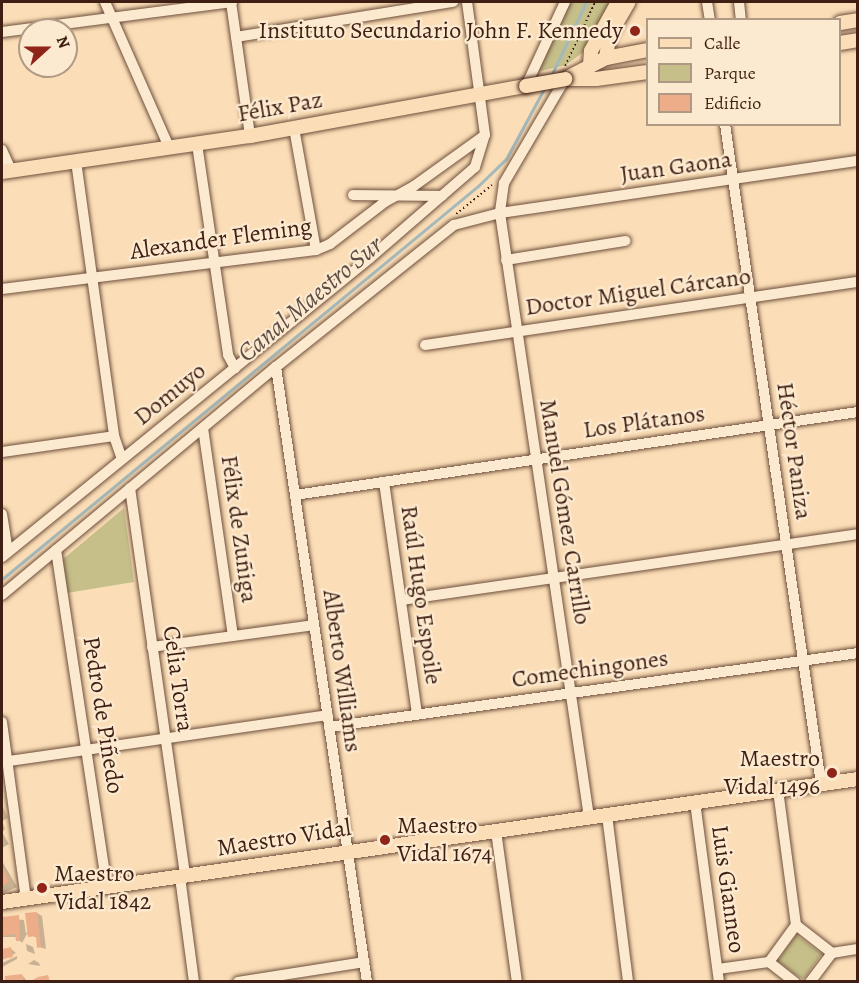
<!DOCTYPE html>
<meta charset="utf-8">
<style>
body{margin:0}
#map{position:relative;width:859px;height:983px;overflow:hidden;background:#fbdeb7;font-family:Alegreya,serif}
div>[style]{position:absolute}
.green>*{inset:0;background:#c6bf89;transform-origin:0 0}
.shadow>*{inset:0;background:#0003}
.stream>*{height:3px;margin:-1.5px;padding:0 1.5px;transform-origin:1.5px;border-radius:1.5px;background:#a5b9bb}
.building>*{inset:0;background:#edad89}
.path>*{height:1.5px;margin-top:-0.75px;transform-origin:0;background:repeating-linear-gradient(90deg,#3f1f13 0 1.5px,transparent 0 4.5px)}
.roads{filter:drop-shadow(0 0 2px #6e4f3c) drop-shadow(0 0 2px #6e4f3c)}
.minor>*{height:10px;margin:-5px;padding:0 5px;transform-origin:5px;border-radius:5px;background:#fcead0}
.major>*{height:14px;margin:-7px;padding:0 7px;transform-origin:7px;border-radius:7px;background:#fbdeb7}
.bridges{filter:drop-shadow(0 0 2px #3f1f13) drop-shadow(0 0 2px #3f1f13)}
.major-bridge>*{height:14px;margin:-7px;padding:0 7px;transform-origin:7px;border-radius:7px;background:#fbdeb7}
.dots>*{width:16px;height:16px;translate:-50% -50%;box-sizing:border-box;border:3px solid #fcead0;border-radius:50%}
span{translate:-50% -50%;white-space:nowrap;text-align:center;line-height:1.15;-webkit-text-stroke:4.5px #fcead0;paint-order:stroke}
.poi-label{font-size:24px;color:#3f1f13}
.right{translate:-100% -50%;text-align:right}
.left{translate:0 -50%;text-align:left}
.street-label{font-size:24px;color:#3f1f13}
.water-label{font-size:26px;color:#5e4d45;font-style:italic}
.frame{position:absolute;inset:0;border:3px solid #3f1f13;pointer-events:none}
.legend{position:absolute;left:646px;top:18px;width:195px;height:108px;box-sizing:border-box;background:#fcead0;border:2px solid #b09984;margin:0;padding:8px 10px;list-style:none;font-size:18px;color:#3f1f13}
.legend li{display:flex;align-items:center;gap:12px;height:30px}
.legend b{width:30px;border:2px solid #b09984}
.north{position:absolute;left:18px;top:18px;width:60px;height:60px;box-sizing:border-box;background:#fcead0;border:2px solid #b09984;border-radius:50%;rotate:69deg;font-size:16px;font-weight:700;line-height:24px;text-align:center;color:#3f1f13}
.north::after{content:'';display:block;margin:auto;width:21px;height:27px;background:#8f2418;clip-path:polygon(50% 0,100% 100%,50% 72%,0 100%)}
</style>
<div id="map">
<div class="green">
<div style="clip-path:polygon(570px 2px,611px 2px,586px 50px,566px 65px,536px 72px)"></div>
<div style="clip-path:polygon(124px 508px,134px 582px,67px 593px,62px 560px)"></div>
<div style="left:796px;top:935px;width:32px;height:32px;rotate:36deg"></div>
</div>
<div class="shadow">
<div style="clip-path:polygon(2px 805px,8px 818px,2px 821px,5px 829px,2px 832px,9px 844px,2px 848px)"></div>
<div style="clip-path:polygon(2px 861px,17px 887px,3px 893px,2px 892px)"></div>
<div style="clip-path:polygon(37px 913px,42px 916px,46px 949px,39px 947px,38px 938px,27px 934px,22px 943px,17px 937px,2px 937px,2px 918px,24px 920px,26px 934px)"></div>
<div style="clip-path:polygon(26px 944px,33px 947px,35px 954px,27px 951px)"></div>
<div style="clip-path:polygon(10px 948px,16px 953px,2px 960px,2px 950px)"></div>
<div style="clip-path:polygon(17px 956px,17px 959px,2px 967px,2px 963px)"></div>
<div style="clip-path:polygon(34px 960px,39px 963px,40px 966px,28px 964px)"></div>
<div style="clip-path:polygon(22px 975px,28px 982px,7px 982px)"></div>
</div>
<div class="stream">
<div style="left:551px;top:76px;width:82px;rotate:-64.7deg"></div>
<div style="left:2px;top:579px;width:617px;rotate:-39.54deg"></div>
<div style="left:478px;top:186px;width:39px;rotate:-44deg"></div>
<div style="left:506px;top:159px;width:82px;rotate:-61.6deg"></div>
</div>
<div class="building">
<div style="clip-path:polygon(2px 865px,9px 882px,2px 886px)"></div>
<div style="clip-path:polygon(37px 912px,41px 947px,37px 948px,36px 936px,28px 937px,25px 913px)"></div>
<div style="clip-path:polygon(19px 915px,20px 941px,16px 941px,15px 934px,2px 936px,2px 917px)"></div>
<div style="clip-path:polygon(11px 947px,13px 957px,2px 959px,2px 949px)"></div>
<div style="clip-path:polygon(22px 974px,24px 982px,5px 982px,5px 976px)"></div>
<div style="clip-path:polygon(48px 975px,50px 982px,29px 982px,38px 977px)"></div>
</div>
<div class="path">
<div style="left:565px;top:66px;width:71px;rotate:-64.9deg"></div>
<div style="left:456px;top:214px;width:46px;rotate:-38.9deg"></div>
</div>
<div class="roads">
<div class="minor">
<div style="left:105px;top:2px;width:158px;rotate:66.2deg"></div>
<div style="left:231px;top:2px;width:135px;rotate:81.9deg"></div>
<div style="left:707px;top:2px;width:18px;rotate:81deg"></div>
<div style="left:739px;top:2px;width:18px;rotate:84deg"></div>
<div style="left:2px;top:32px;width:232px;rotate:-7.4deg"></div>
<div style="left:236px;top:37px;width:220px;rotate:-9.2deg"></div>
<div style="left:565px;top:79px;width:121px;rotate:120.4deg"></div>
<div style="left:504px;top:183px;width:30px;rotate:98deg"></div>
<div style="left:500px;top:213px;width:611px;rotate:81.62deg"></div>
<div style="left:526px;top:86px;width:93px;rotate:-65.1deg"></div>
<div style="left:725px;top:124px;width:667px;rotate:81.72deg"></div>
<div style="left:294px;top:128px;width:124px;rotate:79.8deg"></div>
<div style="left:197px;top:144px;width:213px;rotate:81.6deg"></div>
<div style="left:228px;top:355px;width:15px;rotate:62deg"></div>
<div style="left:2px;top:150px;width:22px;rotate:66deg"></div>
<div style="left:76px;top:161px;width:278px;rotate:82.1deg"></div>
<div style="left:114px;top:436px;width:24px;rotate:71deg"></div>
<div style="left:353px;top:195px;width:89px;rotate:0.6deg"></div>
<div style="left:506px;top:260px;width:121px;rotate:-9.1deg"></div>
<div style="left:2px;top:289px;width:316px;rotate:-7.1deg"></div>
<div style="left:316px;top:250px;width:15px;rotate:-23deg"></div>
<div style="left:330px;top:244px;width:69px;rotate:-37.4deg"></div>
<div style="left:385px;top:202px;width:33px;rotate:-29deg"></div>
<div style="left:414px;top:186px;width:87px;rotate:-35.7deg"></div>
<div style="left:425px;top:345px;width:438px;rotate:-8.3deg"></div>
<div style="left:276px;top:367px;width:622px;rotate:81.58deg"></div>
<div style="left:203px;top:428px;width:209px;rotate:81.8deg"></div>
<div style="left:2px;top:452px;width:113px;rotate:-8.1deg"></div>
<div style="left:384px;top:482px;width:234px;rotate:81.9deg"></div>
<div style="left:130px;top:488px;width:392px;rotate:81.9deg"></div>
<div style="left:295px;top:495px;width:569px;rotate:-8.39deg"></div>
<div style="left:2px;top:514px;width:37px;rotate:81deg"></div>
<div style="left:56px;top:550px;width:341px;rotate:81.4deg"></div>
<div style="left:2px;top:557px;width:474px;rotate:-39.1deg"></div>
<div style="left:370px;top:258px;width:139px;rotate:-40.9deg"></div>
<div style="left:475px;top:167px;width:34px;rotate:-73deg"></div>
<div style="left:485px;top:135px;width:134px;rotate:-97.7deg"></div>
<div style="left:2px;top:595px;width:356px;rotate:-39.8deg"></div>
<div style="left:276px;top:367px;width:228px;rotate:-38.6deg"></div>
<div style="left:454px;top:225px;width:48px;rotate:-14.6deg"></div>
<div style="left:500px;top:213px;width:362px;rotate:-8.3deg"></div>
<div style="left:401px;top:600px;width:462px;rotate:-8.2deg"></div>
<div style="left:152px;top:647px;width:163px;rotate:-7.7deg"></div>
<div style="left:2px;top:722px;width:179px;rotate:82.3deg"></div>
<div style="left:329px;top:727px;width:534px;rotate:-7.96deg"></div>
<div style="left:2px;top:762px;width:329px;rotate:-8.2deg"></div>
<div style="left:778px;top:790px;width:136px;rotate:82.4deg"></div>
<div style="left:796px;top:925px;width:46px;rotate:126.1deg"></div>
<div style="left:769px;top:962px;width:33px;rotate:38deg"></div>
<div style="left:695px;top:802px;width:182px;rotate:82.4deg"></div>
<div style="left:607px;top:815px;width:168px;rotate:82.8deg"></div>
<div style="left:496px;top:831px;width:152px;rotate:82.1deg"></div>
<div style="left:180px;top:877px;width:106px;rotate:82.4deg"></div>
<div style="left:796px;top:925px;width:46px;rotate:37.9deg"></div>
<div style="left:832px;top:953px;width:36px;rotate:127deg"></div>
<div style="left:832px;top:953px;width:26px;rotate:-9deg"></div>
<div style="left:718px;top:969px;width:51px;rotate:-7.8deg"></div>
<div style="left:238px;top:982px;width:128px;rotate:-9deg"></div>
</div>
<div class="major">
<div style="left:840px;top:23px;width:18px;rotate:-9deg"></div>
<div style="left:840px;top:43px;width:18px;rotate:-9deg"></div>
<div style="left:606px;top:58px;width:22px;rotate:-82deg"></div>
<div style="left:609px;top:36px;width:39px;rotate:-60deg"></div>
<div style="left:590px;top:65px;width:14px;rotate:-86deg"></div>
<div style="left:591px;top:51px;width:56px;rotate:-61.1deg"></div>
<div style="left:565px;top:79px;width:46px;rotate:-27.1deg"></div>
<div style="left:606px;top:58px;width:43px;rotate:-10.8deg"></div>
<div style="left:567px;top:79px;width:29px"></div>
<div style="left:596px;top:79px;width:52px;rotate:-7.7deg"></div>
<div style="left:2px;top:172px;width:251px;rotate:-8.3deg"></div>
<div style="left:250px;top:136px;width:280px;rotate:-10.3deg"></div>
<div style="left:2px;top:902px;width:865px;rotate:-8.18deg"></div>
</div>
</div>
<div class="bridges">
<div class="major-bridge">
<div style="left:526px;top:86px;width:40px;rotate:-10deg"></div>
</div>
</div>
<div class="dots">
<div style="left:635px;top:31px;background:#8f2418"></div>
<div style="left:832px;top:773px;background:#8f2418"></div>
<div style="left:385px;top:840px;background:#8f2418"></div>
<div style="left:42px;top:888px;background:#8f2418"></div>
</div>
<div class="poi-label">
<span class="right" style="left:623px;top:31px">Instituto Secundario John F. Kennedy</span>
<span class="right" style="left:820px;top:773px">Maestro<br>Vidal 1496</span>
<span class="left" style="left:397px;top:840px">Maestro<br>Vidal 1674</span>
<span class="left" style="left:54px;top:888px">Maestro<br>Vidal 1842</span>
</div>
<div class="street-label">
<span style="left:280px;top:107px;rotate:-10deg">Félix Paz</span>
<span style="left:676px;top:167px;rotate:-8deg">Juan Gaona</span>
<span style="left:221px;top:239px;rotate:-8deg">Alexander Fleming</span>
<span style="left:638px;top:292px;rotate:-8deg">Doctor Miguel Cárcano</span>
<span style="left:170px;top:394px;rotate:-39deg">Domuyo</span>
<span style="left:644px;top:422px;rotate:-8deg">Los Plátanos</span>
<span style="left:794px;top:451px;rotate:82deg">Héctor Paniza</span>
<span style="left:565px;top:512px;rotate:81deg">Manuel Gómez Carrillo</span>
<span style="left:239px;top:529px;rotate:82deg">Félix de Zuñiga</span>
<span style="left:421px;top:595px;rotate:82deg">Raúl Hugo Espoile</span>
<span style="left:590px;top:669px;rotate:-8deg">Comechingones</span>
<span style="left:342px;top:671px;rotate:82deg">Alberto Williams</span>
<span style="left:178px;top:679px;rotate:82deg">Celia Torra</span>
<span style="left:103px;top:715px;rotate:81deg">Pedro de Piñedo</span>
<span style="left:284px;top:838px;rotate:-9deg">Maestro Vidal</span>
<span style="left:728px;top:889px;rotate:82deg">Luis Gianneo</span>
</div>
<div class="water-label">
<span style="left:310px;top:299px;rotate:-40deg">Canal Maestro Sur</span>
</div>
<div class="frame"></div>
<ul class="legend">
<li><b style="height:8px;background:#fbdeb7"></b>Calle</li>
<li><b style="height:16px;background:#c6bf89"></b>Parque</li>
<li><b style="height:16px;background:#edad89"></b>Edificio</li>
</ul>
<div class="north">N</div>
</div>
